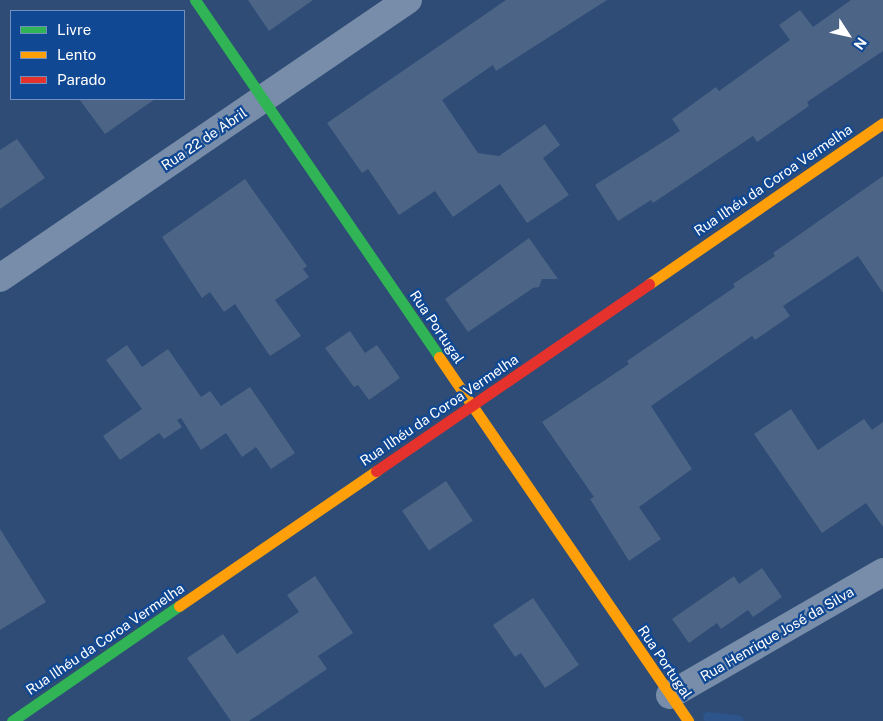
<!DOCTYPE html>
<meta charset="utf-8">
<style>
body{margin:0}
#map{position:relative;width:883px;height:721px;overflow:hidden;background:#2e4c76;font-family:"Public Sans",sans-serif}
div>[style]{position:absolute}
.stream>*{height:10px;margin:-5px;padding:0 5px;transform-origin:5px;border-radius:5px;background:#2d558c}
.building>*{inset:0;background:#4c6485;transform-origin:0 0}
.street>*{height:28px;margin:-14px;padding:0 14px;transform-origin:14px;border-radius:14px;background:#778da9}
.fast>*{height:11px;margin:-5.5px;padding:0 5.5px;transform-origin:5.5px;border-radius:5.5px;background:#30b455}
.slow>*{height:11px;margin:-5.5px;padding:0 5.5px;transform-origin:5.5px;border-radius:5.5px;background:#ff9f0a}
.jam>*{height:11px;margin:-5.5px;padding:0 5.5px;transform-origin:5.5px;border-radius:5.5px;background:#e5322d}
span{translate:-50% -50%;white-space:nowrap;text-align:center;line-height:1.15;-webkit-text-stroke:4.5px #114893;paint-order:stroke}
.street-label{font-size:14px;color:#fff}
.legend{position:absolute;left:10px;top:10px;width:175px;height:90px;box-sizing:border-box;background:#114893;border:1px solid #7091be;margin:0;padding:6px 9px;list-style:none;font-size:15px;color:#fff}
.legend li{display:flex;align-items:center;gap:10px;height:25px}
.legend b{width:25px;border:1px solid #7091be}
.north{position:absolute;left:823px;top:10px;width:50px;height:50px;-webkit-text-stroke:4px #114893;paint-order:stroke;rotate:125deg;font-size:14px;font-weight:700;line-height:20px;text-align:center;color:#fff}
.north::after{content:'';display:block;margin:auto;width:18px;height:22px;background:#fff;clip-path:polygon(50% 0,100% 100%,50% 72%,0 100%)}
</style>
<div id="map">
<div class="stream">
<div style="left:708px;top:717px;width:31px;rotate:7deg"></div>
</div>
<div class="building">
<div style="clip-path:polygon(248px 0,313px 0,269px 31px)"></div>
<div style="clip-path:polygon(506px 0,607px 0,496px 71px,493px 65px,442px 100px,478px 153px,499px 156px,545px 124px,560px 145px,543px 158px,569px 195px,527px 223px,500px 184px,453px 217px,435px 191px,399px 215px,368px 169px,362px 173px,327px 123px)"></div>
<div style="clip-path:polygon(851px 0,883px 0,883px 51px,807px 102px,809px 106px,757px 142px,753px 136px,653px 203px,651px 200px,618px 221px,595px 185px,680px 131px,672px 119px,716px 87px,719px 91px,790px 40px,779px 25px,800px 10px,813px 27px)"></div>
<div style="clip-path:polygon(79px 99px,155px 99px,105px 134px)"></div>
<div style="clip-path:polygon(17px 139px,45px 178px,0 209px,0 150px)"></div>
<div style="clip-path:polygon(883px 176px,883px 293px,858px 256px,783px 306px,790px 316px,755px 340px,752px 336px,651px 406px,692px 469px,639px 507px,661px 539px,629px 561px,590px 499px,594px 497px,542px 422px,629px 364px,627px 361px,735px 287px,733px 284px,775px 256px,773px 253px)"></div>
<div style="clip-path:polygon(245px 179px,307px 266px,303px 269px,309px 277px,275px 300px,301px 336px,270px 356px,235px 304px,224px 312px,210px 292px,202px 298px,162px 237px)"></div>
<div style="clip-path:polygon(529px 238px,558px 279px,542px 279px,539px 287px,533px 288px,468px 332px,445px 299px)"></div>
<div style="clip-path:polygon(350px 331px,365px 353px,377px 345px,400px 378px,369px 400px,358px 385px,354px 387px,325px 348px)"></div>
<div style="clip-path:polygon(127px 345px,142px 367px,168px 349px,201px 397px,210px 391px,221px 406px,250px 387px,295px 453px,271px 469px,256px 447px,242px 457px,226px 433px,201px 450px,181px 418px,177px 420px,182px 427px,164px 439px,159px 433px,120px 460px,103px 436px,142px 409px,106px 360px)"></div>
<div style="clip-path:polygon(791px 409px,818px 450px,864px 419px,872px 430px,883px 422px,883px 527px,866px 503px,822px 533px,754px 434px)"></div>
<div style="left:446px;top:481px;width:48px;height:53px;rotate:56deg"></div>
<div style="clip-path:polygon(0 529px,46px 602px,0 630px)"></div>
<div style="clip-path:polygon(762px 568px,782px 597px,753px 617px,748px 610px,721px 629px,717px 623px,689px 643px,672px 619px,734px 576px,739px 584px)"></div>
<div style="clip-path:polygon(315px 576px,353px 633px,318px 656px,327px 669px,249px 721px,231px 721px,187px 658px,223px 634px,237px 654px,299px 612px,287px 595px)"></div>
<div style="clip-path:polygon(533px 598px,579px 665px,545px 688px,521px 653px,515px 657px,493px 625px)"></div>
</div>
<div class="street">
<div style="left:0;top:278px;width:494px;rotate:-34.3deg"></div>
<div style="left:670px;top:695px;width:246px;rotate:-30deg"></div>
</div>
<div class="fast">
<div style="left:195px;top:0;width:432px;rotate:55.6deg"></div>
<div style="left:12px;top:721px;width:203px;rotate:-34.6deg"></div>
</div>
<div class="slow">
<div style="left:649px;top:284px;width:284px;rotate:-34.5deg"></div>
<div style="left:439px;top:357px;width:441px;rotate:55.6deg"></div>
<div style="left:179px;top:606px;width:239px;rotate:-34.4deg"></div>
</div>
<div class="jam">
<div style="left:376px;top:471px;width:331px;rotate:-34.4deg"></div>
</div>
<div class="street-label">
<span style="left:204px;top:139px;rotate:-34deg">Rua 22 de Abril</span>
<span style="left:773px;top:180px;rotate:-34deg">Rua Ilhéu da Coroa Vermelha</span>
<span style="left:437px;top:327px;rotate:56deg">Rua Portugal</span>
<span style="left:439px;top:410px;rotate:-34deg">Rua Ilhéu da Coroa Vermelha</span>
<span style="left:777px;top:634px;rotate:-30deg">Rua Henrique José da Silva</span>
<span style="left:105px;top:639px;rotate:-34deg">Rua Ilhéu da Coroa Vermelha</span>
<span style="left:665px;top:662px;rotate:56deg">Rua Portugal</span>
</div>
<ul class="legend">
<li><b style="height:6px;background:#30b455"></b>Livre</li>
<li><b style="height:6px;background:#ff9f0a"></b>Lento</li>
<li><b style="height:6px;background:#e5322d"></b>Parado</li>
</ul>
<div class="north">N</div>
</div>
